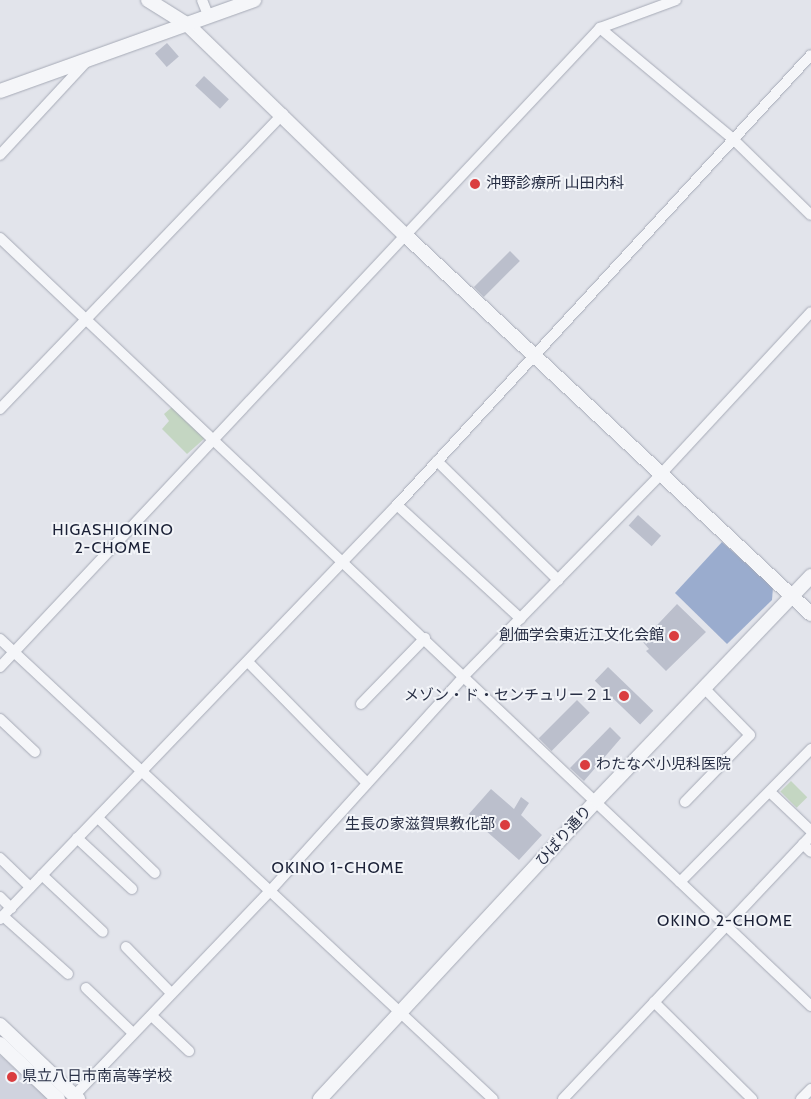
<!DOCTYPE html>
<meta charset="utf-8">
<style>
body{margin:0}
#map{position:relative;width:811px;height:1099px;overflow:hidden;background:#e2e4eb;font-family:Cabin,"Noto Sans JP",sans-serif}
div>[style]{position:absolute}
.built>*{inset:0;background:#d0d3de}
.green>*{inset:0;background:#c4d6c2;transform-origin:0 0}
.water>*{inset:0;background:#9aacce}
.building>*{inset:0;background:#bbbfcc;transform-origin:0 0}
.roads{filter:drop-shadow(0 0 1px #a6aab6) drop-shadow(0 0 1px #a6aab6)}
.minor>*{height:10px;margin:-5px;padding:0 5px;transform-origin:5px;border-radius:5px;background:#f5f6f9}
.tertiary>*{height:14px;margin:-7px;padding:0 7px;transform-origin:7px;border-radius:7px;background:#f5f6f9}
.dots>*{width:14px;height:14px;translate:-50% -50%;box-sizing:border-box;border:2px solid #f2f4f8;border-radius:50%}
span{translate:-50% -50%;white-space:nowrap;text-align:center;line-height:1.15;-webkit-text-stroke:4px #f2f4f8;paint-order:stroke}
.poi-label{font-size:15px;color:#282f45}
.left{translate:0 -50%;text-align:left}
.right{translate:-100% -50%;text-align:right}
.street-label{font-size:15px;color:#282f45}
.neighbourhood-label{font-size:16px;color:#1a2036;letter-spacing:1px}
</style>
<div id="map">
<div class="built">
<div style="clip-path:polygon(0 1055px,48px 1099px,0 1099px)"></div>
</div>
<div class="green">
<div style="clip-path:polygon(172px 407px,205px 438px,187px 454px,162px 429px,169px 421px,164px 414px)"></div>
<div style="left:791px;top:781px;width:23px;height:15px;rotate:45deg"></div>
</div>
<div class="water">
<div style="clip-path:polygon(722px 542px,773px 587px,772px 600px,727px 644px,675px 593px)"></div>
</div>
<div class="building">
<div style="left:167px;top:43px;width:18px;height:16px;rotate:49deg"></div>
<div style="left:204px;top:76px;width:34px;height:13px;rotate:43deg"></div>
<div style="left:510px;top:251px;width:14px;height:51px;rotate:45deg"></div>
<div style="left:638px;top:515px;width:31px;height:14px;rotate:42deg"></div>
<div style="clip-path:polygon(677px 604px,706px 632px,666px 671px,646px 651px,649px 649px,642px 641px)"></div>
<div style="left:608px;top:667px;width:63px;height:19px;rotate:44deg"></div>
<div style="left:577px;top:700px;width:18px;height:54px;rotate:45deg"></div>
<div style="clip-path:polygon(610px 727px,621px 738px,584px 781px,570px 768px)"></div>
<div style="clip-path:polygon(491px 789px,514px 809px,521px 797px,529px 803px,521px 815px,542px 835px,519px 860px,468px 815px)"></div>
</div>
<div class="roads">
<div class="minor">
<div style="left:202px;top:0;width:18px;rotate:68deg"></div>
<div style="left:600px;top:28px;width:172px;rotate:39.8deg"></div>
<div style="left:732px;top:138px;width:110px;rotate:44.3deg"></div>
<div style="left:0;top:155px;width:128px;rotate:-47.2deg"></div>
<div style="left:0;top:238px;width:1117px;rotate:43.44deg"></div>
<div style="left:0;top:409px;width:409px;rotate:-46.2deg"></div>
<div style="left:437px;top:461px;width:170px;rotate:44.5deg"></div>
<div style="left:397px;top:505px;width:168px;rotate:42.6deg"></div>
<div style="left:0;top:639px;width:674px;rotate:43.02deg"></div>
<div style="left:248px;top:662px;width:168px;rotate:45.5deg"></div>
<div style="left:0;top:667px;width:877px;rotate:-46.8deg"></div>
<div style="left:600px;top:28px;width:81px;rotate:-20.2deg"></div>
<div style="left:361px;top:704px;width:92px;rotate:-45.9deg"></div>
<div style="left:0;top:719px;width:48px;rotate:43.3deg"></div>
<div style="left:771px;top:793px;width:55px;rotate:43.5deg"></div>
<div style="left:685px;top:802px;width:93px;rotate:-45.9deg"></div>
<div style="left:750px;top:735px;width:66px;rotate:-134.4deg"></div>
<div style="left:98px;top:818px;width:79px;rotate:44deg"></div>
<div style="left:77px;top:838px;width:75px;rotate:42.8deg"></div>
<div style="left:803px;top:844px;width:11px;rotate:45deg"></div>
<div style="left:0;top:858px;width:42px;rotate:44deg"></div>
<div style="left:42px;top:875px;width:83px;rotate:43.1deg"></div>
<div style="left:680px;top:882px;width:187px;rotate:-45.4deg"></div>
<div style="left:0;top:897px;width:16px;rotate:45deg"></div>
<div style="left:3px;top:916px;width:87px;rotate:41.7deg"></div>
<div style="left:0;top:919px;width:574px;rotate:-46.2deg"></div>
<div style="left:397px;top:505px;width:611px;rotate:-47.39deg"></div>
<div style="left:126px;top:947px;width:64px;rotate:45.6deg"></div>
<div style="left:86px;top:988px;width:65px;rotate:43.8deg"></div>
<div style="left:654px;top:1002px;width:138px;rotate:44.7deg"></div>
<div style="left:152px;top:1016px;width:51px;rotate:43.4deg"></div>
<div style="left:74px;top:1096px;width:284px;rotate:-46.3deg"></div>
<div style="left:270px;top:891px;width:290px;rotate:-47.9deg"></div>
<div style="left:464px;top:676px;width:284px;rotate:-45.7deg"></div>
<div style="left:662px;top:473px;width:219px;rotate:-47.2deg"></div>
<div style="left:563px;top:1099px;width:361px;rotate:-46.7deg"></div>
<div style="left:801px;top:1099px;width:14px;rotate:-45deg"></div>
</div>
<div class="tertiary">
<div style="left:148px;top:0;width:47px;rotate:32deg"></div>
<div style="left:188px;top:25px;width:301px;rotate:44.1deg"></div>
<div style="left:404px;top:234px;width:557px;rotate:43.04deg"></div>
<div style="left:0;top:91px;width:270px;rotate:-19.7deg"></div>
<div style="left:0;top:1025px;width:108px;rotate:43.5deg"></div>
<div style="left:0;top:1044px;width:80px;rotate:43.5deg"></div>
<div style="left:320px;top:1099px;width:408px;rotate:-47.2deg"></div>
<div style="left:597px;top:800px;width:310px;rotate:-46.3deg"></div>
</div>
</div>
<div class="dots">
<div style="left:475px;top:184px;background:#da3d3f"></div>
<div style="left:674px;top:636px;background:#da3d3f"></div>
<div style="left:624px;top:696px;background:#da3d3f"></div>
<div style="left:585px;top:765px;background:#da3d3f"></div>
<div style="left:505px;top:825px;background:#da3d3f"></div>
<div style="left:12px;top:1077px;background:#da3d3f"></div>
</div>
<div class="poi-label">
<span class="left" style="left:486px;top:184px">沖野診療所 山田内科</span>
<span class="right" style="left:664px;top:636px">創価学会東近江文化会館</span>
<span class="right" style="left:614px;top:696px">メゾン・ド・センチュリー２１</span>
<span class="left" style="left:596px;top:765px">わたなべ小児科医院</span>
<span class="right" style="left:495px;top:825px">生長の家滋賀県教化部</span>
<span class="left" style="left:22px;top:1077px">県立八日市南高等学校</span>
</div>
<div class="street-label">
<span style="left:564px;top:836px;rotate:-48deg">ひばり通り</span>
</div>
<div class="neighbourhood-label">
<span style="left:113px;top:539px">HIGASHIOKINO<br>2-CHOME</span>
<span style="left:338px;top:868px">OKINO 1-CHOME</span>
<span style="left:725px;top:921px">OKINO 2-CHOME</span>
</div>
</div>
